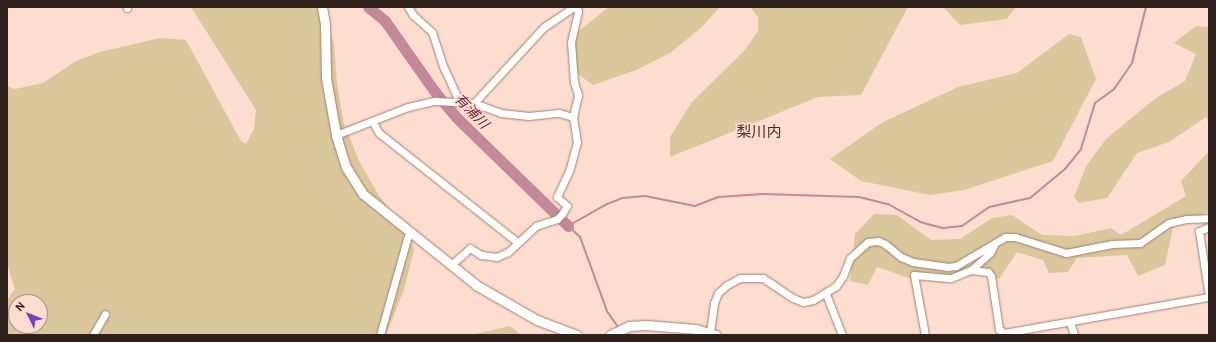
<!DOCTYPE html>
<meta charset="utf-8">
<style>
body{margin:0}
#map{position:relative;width:1216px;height:342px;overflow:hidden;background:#fdddd0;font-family:Cabin,"Noto Sans JP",sans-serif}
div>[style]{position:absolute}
.green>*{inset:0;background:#dbc79c}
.stream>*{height:2px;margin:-1px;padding:0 1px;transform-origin:1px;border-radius:1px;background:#c48999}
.river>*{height:11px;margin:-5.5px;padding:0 5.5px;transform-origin:5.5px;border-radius:5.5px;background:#c48999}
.roads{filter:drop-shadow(0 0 1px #a38071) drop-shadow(0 0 1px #a38071)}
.minor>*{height:7px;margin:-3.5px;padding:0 3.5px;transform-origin:3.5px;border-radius:3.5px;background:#fff}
.tertiary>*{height:9px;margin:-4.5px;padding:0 4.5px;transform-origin:4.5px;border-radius:4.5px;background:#fff}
span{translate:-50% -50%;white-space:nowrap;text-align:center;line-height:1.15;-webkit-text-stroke:3.5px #fdddd0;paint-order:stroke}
.water-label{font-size:14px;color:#6c253e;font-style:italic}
.quarter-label{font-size:15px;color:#4b2d21}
.frame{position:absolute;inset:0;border:8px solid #2f211b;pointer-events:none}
.north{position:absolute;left:8px;top:294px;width:40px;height:40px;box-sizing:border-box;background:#fdddd0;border:1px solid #ab9288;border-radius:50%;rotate:313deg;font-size:11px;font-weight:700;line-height:16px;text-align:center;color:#2f211b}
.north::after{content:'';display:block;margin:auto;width:14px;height:18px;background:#7443bb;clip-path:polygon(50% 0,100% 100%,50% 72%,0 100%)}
</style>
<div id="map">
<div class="green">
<div style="clip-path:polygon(evenodd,191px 7px,321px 8px,334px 44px,337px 84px,344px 124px,359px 161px,378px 194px,410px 236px,414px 250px,404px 289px,386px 335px,7px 335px,7px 300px,15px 289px,7px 264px,7px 86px,15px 89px,43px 83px,76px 61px,100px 52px,160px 38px,186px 40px,241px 141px,246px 144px,254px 129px,256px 110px,191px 7px,16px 302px,40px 302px,40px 326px,16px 326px,16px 302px)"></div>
<div style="clip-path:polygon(609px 7px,720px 7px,702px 27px,670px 53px,636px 70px,593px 85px,579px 75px,569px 48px,575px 34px)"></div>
<div style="clip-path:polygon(750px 7px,908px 7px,861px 95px,818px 97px,670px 157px,670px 137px,692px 102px,744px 51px,758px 31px,758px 17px)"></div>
<div style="clip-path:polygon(943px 7px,1016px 7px,1007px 19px,960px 25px)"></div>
<div style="clip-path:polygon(1196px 26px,1209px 27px,1209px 122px,1206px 117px,1169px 142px,1137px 153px,1107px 198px,1079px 203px,1074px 197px,1086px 166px,1106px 139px,1156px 98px,1185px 81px,1196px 54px,1174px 43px)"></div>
<div style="clip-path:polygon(1069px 34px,1081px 37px,1096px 79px,1053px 161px,964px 190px,930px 195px,861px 181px,830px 159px,883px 122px,958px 87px,1017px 73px)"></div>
<div style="clip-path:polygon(1209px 151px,1209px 212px,1173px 228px,1165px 265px,1138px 276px,1127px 255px,1077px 258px,1068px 272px,1049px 273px,1043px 260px,1017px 252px,999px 279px,985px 272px,954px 280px,912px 279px,877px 267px,868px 285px,850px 281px,855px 234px,874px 214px,897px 215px,931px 240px,960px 239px,992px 218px,1012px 215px,1042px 235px,1075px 236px,1111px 228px,1121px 235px,1186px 196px,1181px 181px)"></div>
<div style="clip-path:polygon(510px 326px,521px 335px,471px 335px)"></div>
</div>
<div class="stream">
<div style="left:618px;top:327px;width:19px;rotate:-125deg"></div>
<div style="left:607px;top:311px;width:79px;rotate:-110deg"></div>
<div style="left:580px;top:237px;width:16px;rotate:-137deg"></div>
<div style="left:568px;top:226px;width:45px;rotate:-29.4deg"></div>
<div style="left:607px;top:204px;width:17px;rotate:-21deg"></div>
<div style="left:623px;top:198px;width:22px;rotate:-5deg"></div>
<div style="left:645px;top:196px;width:51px;rotate:11.3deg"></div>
<div style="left:695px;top:206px;width:25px;rotate:-21deg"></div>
<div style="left:718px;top:197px;width:45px;rotate:-3.8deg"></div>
<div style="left:763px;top:194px;width:96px;rotate:1.8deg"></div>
<div style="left:859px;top:197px;width:30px;rotate:14deg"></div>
<div style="left:888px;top:204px;width:37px;rotate:29deg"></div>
<div style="left:920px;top:222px;width:24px;rotate:15deg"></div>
<div style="left:943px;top:228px;width:19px;rotate:-6deg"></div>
<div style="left:962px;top:226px;width:33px;rotate:-35deg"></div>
<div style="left:989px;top:207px;width:42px;rotate:-12.4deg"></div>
<div style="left:1030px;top:198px;width:45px;rotate:-39.6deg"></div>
<div style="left:1065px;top:169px;width:26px;rotate:-51deg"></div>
<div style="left:1081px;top:149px;width:48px;rotate:-73.1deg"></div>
<div style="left:1095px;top:103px;width:24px;rotate:-36deg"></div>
<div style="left:1114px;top:89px;width:32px;rotate:-55deg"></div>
<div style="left:1132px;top:63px;width:58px;rotate:-76deg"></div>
</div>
<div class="river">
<div style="left:368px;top:7px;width:22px;rotate:39deg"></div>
<div style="left:385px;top:21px;width:87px;rotate:54.8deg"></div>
<div style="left:435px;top:92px;width:34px;rotate:50deg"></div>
<div style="left:457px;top:118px;width:155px;rotate:44.2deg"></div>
</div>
<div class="roads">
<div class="minor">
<div style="left:127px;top:7px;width:1px;rotate:90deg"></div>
<div style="left:408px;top:7px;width:9px;rotate:58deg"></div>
<div style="left:413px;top:15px;width:25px;rotate:42deg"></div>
<div style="left:432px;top:32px;width:36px;rotate:72deg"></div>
<div style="left:443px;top:66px;width:41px;rotate:65.3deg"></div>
<div style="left:474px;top:103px;width:103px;rotate:-47.4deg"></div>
<div style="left:544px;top:27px;width:36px;rotate:-34deg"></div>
<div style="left:573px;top:117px;width:23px;rotate:-77deg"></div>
<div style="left:578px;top:95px;width:14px;rotate:-107deg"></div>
<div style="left:574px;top:82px;width:40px;rotate:-94.3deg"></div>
<div style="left:571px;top:42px;width:31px;rotate:-77deg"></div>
<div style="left:578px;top:12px;width:5px;rotate:-101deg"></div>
<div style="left:372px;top:121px;width:14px;rotate:60deg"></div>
<div style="left:379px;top:133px;width:176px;rotate:38.3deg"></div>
<div style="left:336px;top:135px;width:77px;rotate:-21.3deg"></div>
<div style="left:408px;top:107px;width:28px;rotate:-13deg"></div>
<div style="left:435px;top:101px;width:39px;rotate:3deg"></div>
<div style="left:474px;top:103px;width:29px;rotate:20deg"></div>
<div style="left:501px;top:113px;width:28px;rotate:6deg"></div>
<div style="left:529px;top:116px;width:30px;rotate:-6deg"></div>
<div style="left:559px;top:113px;width:15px;rotate:16deg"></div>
<div style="left:573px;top:117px;width:25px;rotate:81deg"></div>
<div style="left:577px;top:142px;width:30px;rotate:105deg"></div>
<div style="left:569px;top:171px;width:29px;rotate:115deg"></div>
<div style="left:557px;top:197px;width:13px;rotate:42deg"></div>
<div style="left:567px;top:206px;width:9px;rotate:122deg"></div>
<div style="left:562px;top:214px;width:7px;rotate:135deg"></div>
<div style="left:557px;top:219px;width:22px;rotate:162deg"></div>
<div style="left:536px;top:226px;width:38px;rotate:137deg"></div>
<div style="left:508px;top:252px;width:12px;rotate:156deg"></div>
<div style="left:497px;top:257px;width:16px;rotate:-173deg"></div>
<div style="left:481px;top:255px;width:13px;rotate:-148deg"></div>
<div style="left:470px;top:248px;width:25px;rotate:138deg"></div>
<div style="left:1209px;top:227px;width:11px;rotate:158deg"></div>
<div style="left:1199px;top:231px;width:66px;rotate:81.3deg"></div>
<div style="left:971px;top:270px;width:17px;rotate:7deg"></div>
<div style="left:988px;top:272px;width:5px;rotate:53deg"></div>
<div style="left:991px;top:276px;width:54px;rotate:81.4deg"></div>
<div style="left:999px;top:329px;width:6px;rotate:39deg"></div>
<div style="left:1004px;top:333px;width:208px;rotate:-10deg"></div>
<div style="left:826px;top:294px;width:44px;rotate:68.7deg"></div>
<div style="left:1070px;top:322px;width:14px;rotate:73deg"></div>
<div style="left:710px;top:332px;width:29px;rotate:-82deg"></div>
<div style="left:714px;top:303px;width:11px;rotate:-68deg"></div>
<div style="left:718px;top:293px;width:12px;rotate:-42deg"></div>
<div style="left:727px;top:285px;width:15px;rotate:-28deg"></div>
<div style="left:740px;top:278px;width:23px"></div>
<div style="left:763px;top:278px;width:36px;rotate:34deg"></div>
<div style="left:793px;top:298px;width:11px;rotate:22deg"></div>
<div style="left:803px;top:302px;width:10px;rotate:-11deg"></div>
<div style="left:813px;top:300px;width:27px;rotate:-31deg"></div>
<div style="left:836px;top:286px;width:12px;rotate:-55deg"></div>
<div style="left:843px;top:276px;width:19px;rotate:-69deg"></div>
<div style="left:850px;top:258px;width:24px;rotate:-42deg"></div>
<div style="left:868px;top:242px;width:10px;rotate:-6deg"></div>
<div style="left:878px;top:241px;width:8px;rotate:23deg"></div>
<div style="left:885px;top:244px;width:21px;rotate:39deg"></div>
<div style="left:901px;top:257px;width:13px;rotate:23deg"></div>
<div style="left:913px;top:262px;width:34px;rotate:8deg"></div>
<div style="left:947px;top:267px;width:9px;rotate:-6deg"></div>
<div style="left:956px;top:266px;width:57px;rotate:-30.6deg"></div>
<div style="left:1005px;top:237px;width:10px"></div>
<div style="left:1015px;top:237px;width:53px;rotate:17.4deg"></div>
<div style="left:1066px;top:253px;width:47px;rotate:-11.1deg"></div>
<div style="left:1112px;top:244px;width:28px;rotate:-2deg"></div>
<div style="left:1140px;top:243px;width:35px;rotate:-35deg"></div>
<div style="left:1169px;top:223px;width:17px;rotate:-13deg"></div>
<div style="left:1186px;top:219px;width:23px;rotate:-2deg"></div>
<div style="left:93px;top:335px;width:24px;rotate:-60deg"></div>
<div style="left:380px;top:335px;width:107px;rotate:-74.3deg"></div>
<div style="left:925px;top:335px;width:61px;rotate:-100.4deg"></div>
<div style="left:914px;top:275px;width:37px;rotate:5deg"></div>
<div style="left:951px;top:278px;width:22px;rotate:-22deg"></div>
<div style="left:971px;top:270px;width:25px;rotate:-42deg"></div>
<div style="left:990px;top:253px;width:11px;rotate:-63deg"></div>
</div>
<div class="tertiary">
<div style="left:322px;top:7px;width:17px;rotate:80deg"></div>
<div style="left:325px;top:24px;width:54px;rotate:88.9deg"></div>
<div style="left:326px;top:78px;width:58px;rotate:80deg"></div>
<div style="left:336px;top:135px;width:34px;rotate:73deg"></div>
<div style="left:346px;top:167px;width:32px;rotate:58deg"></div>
<div style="left:363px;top:194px;width:145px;rotate:38.8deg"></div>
<div style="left:476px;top:285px;width:70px;rotate:29.8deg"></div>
<div style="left:537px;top:320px;width:43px;rotate:20.6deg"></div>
<div style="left:610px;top:335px;width:21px;rotate:-25deg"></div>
<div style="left:629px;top:326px;width:17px;rotate:-3deg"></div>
<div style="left:646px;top:325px;width:50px;rotate:4.6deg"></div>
<div style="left:696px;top:329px;width:21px;rotate:17deg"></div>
</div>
</div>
<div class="water-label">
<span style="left:472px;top:111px;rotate:46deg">有浦川</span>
</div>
<div class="quarter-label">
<span style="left:759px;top:133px">梨川内</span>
</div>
<div class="frame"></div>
<div class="north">N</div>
</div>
